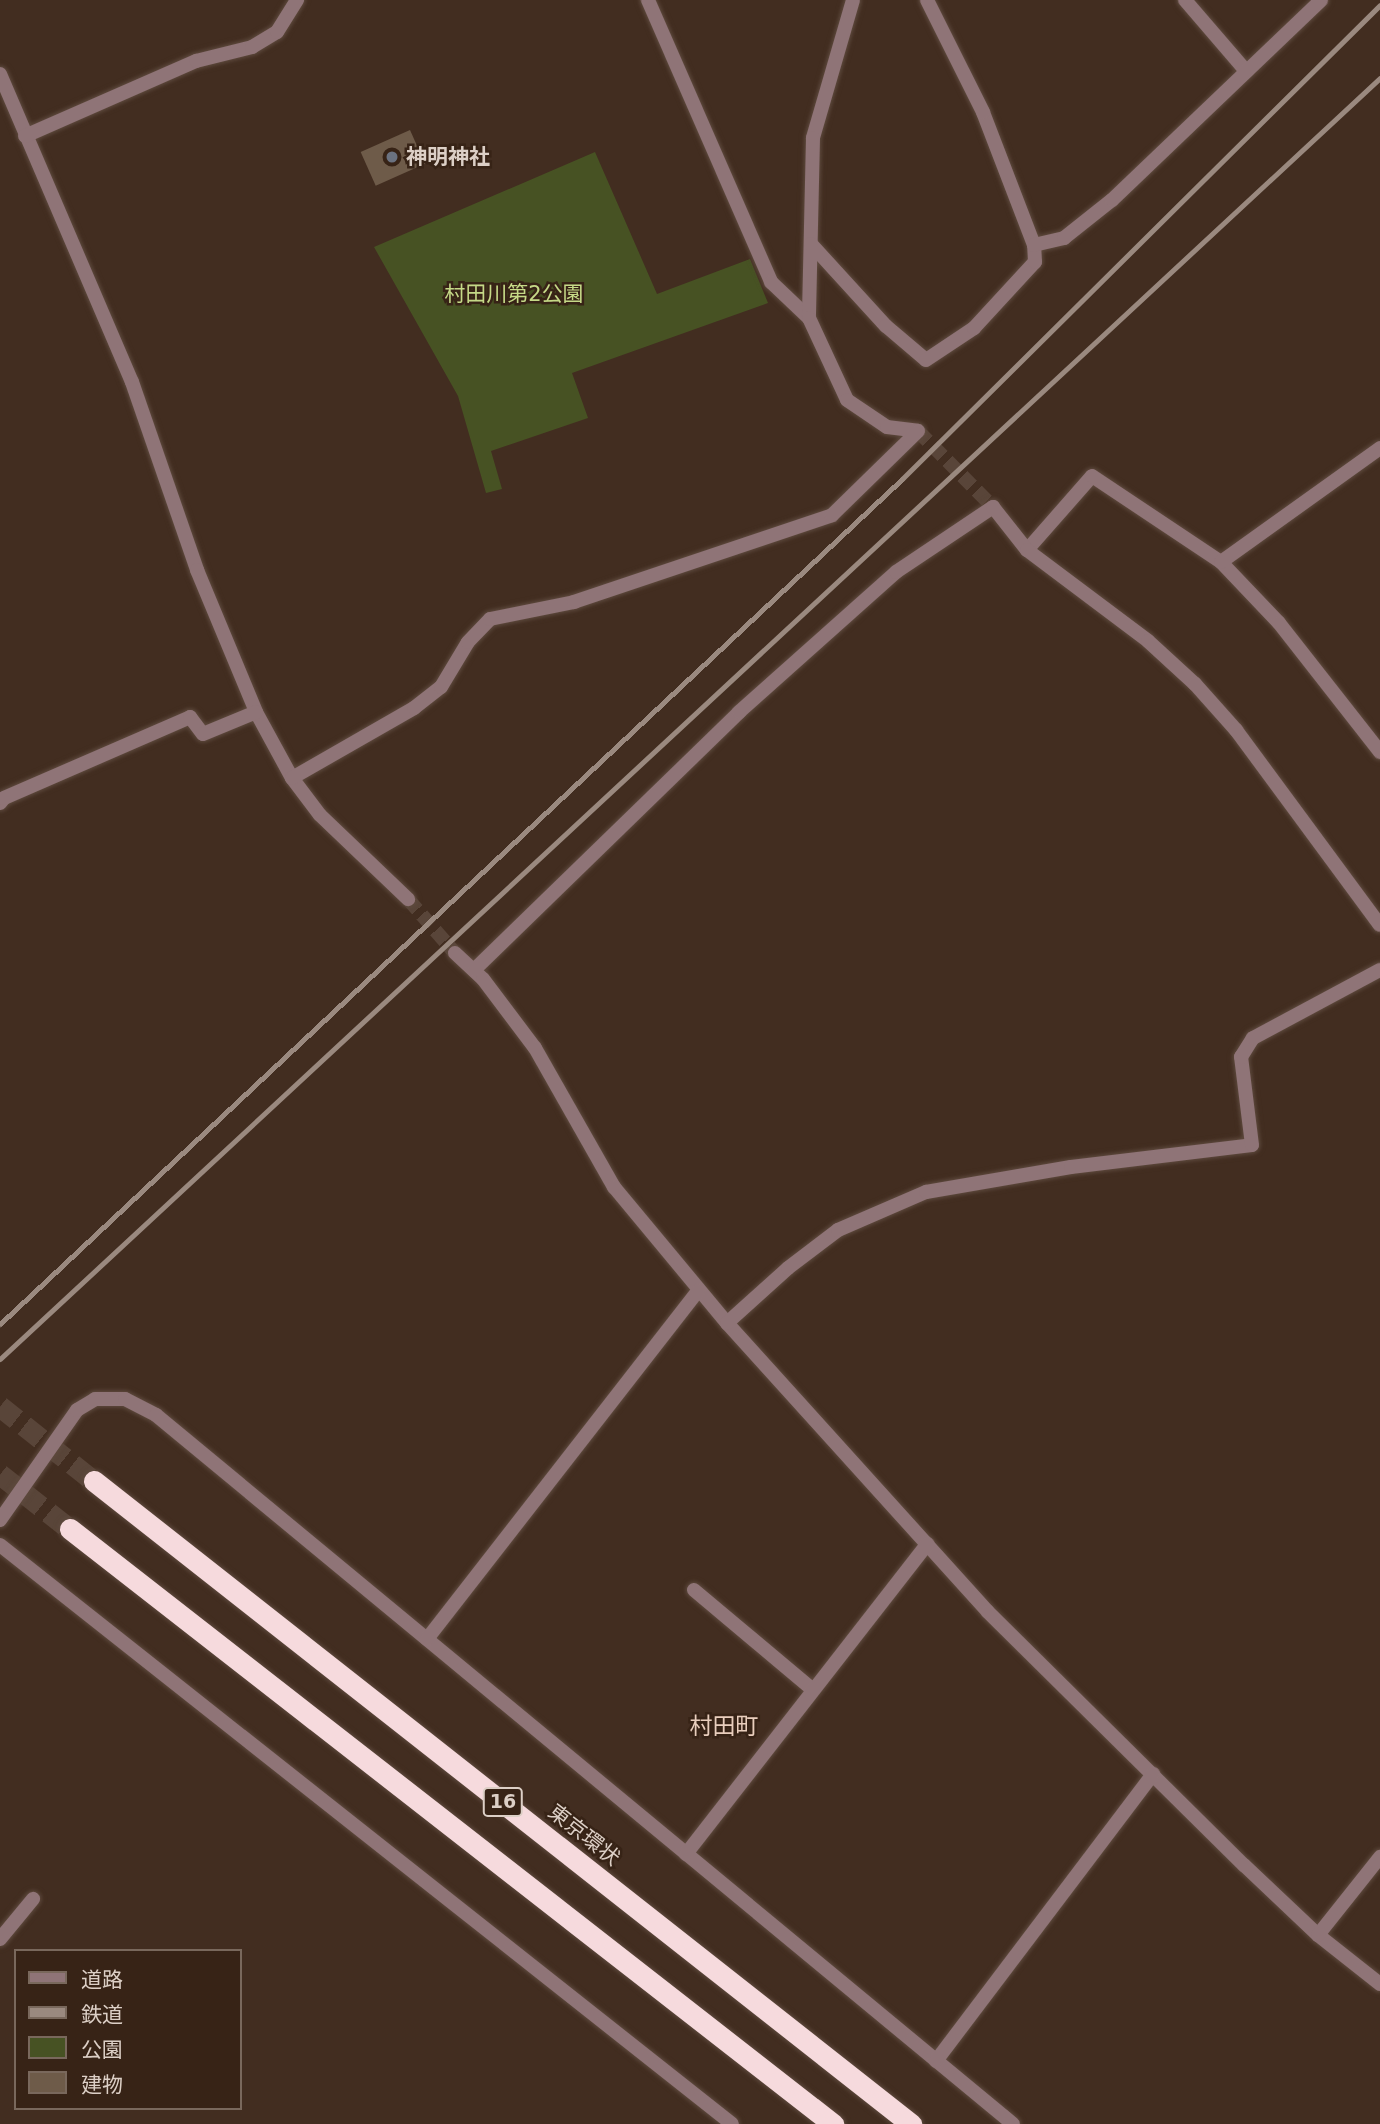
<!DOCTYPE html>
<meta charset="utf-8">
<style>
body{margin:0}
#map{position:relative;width:1380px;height:2124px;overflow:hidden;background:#422d20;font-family:"DejaVu Sans","Noto Sans JP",sans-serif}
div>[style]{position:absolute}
.green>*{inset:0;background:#475223}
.building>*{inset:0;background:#6e5b49;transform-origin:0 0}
.street-tunnel>*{height:14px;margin-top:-7px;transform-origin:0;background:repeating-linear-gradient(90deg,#594539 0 14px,transparent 0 21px)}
.highway-tunnel>*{height:21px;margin-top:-10.5px;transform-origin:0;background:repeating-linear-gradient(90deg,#594539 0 21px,transparent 0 31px)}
.roads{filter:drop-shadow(0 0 2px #5e4a3e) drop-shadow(0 0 2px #5e4a3e)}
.street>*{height:14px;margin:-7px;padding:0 7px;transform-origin:7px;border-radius:7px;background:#8f7477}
.highway>*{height:21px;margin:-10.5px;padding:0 10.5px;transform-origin:10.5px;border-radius:10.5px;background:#f6dadd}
.rail>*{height:5px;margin:-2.5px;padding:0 2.5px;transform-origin:2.5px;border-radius:2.5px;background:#9a897f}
.dots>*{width:19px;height:19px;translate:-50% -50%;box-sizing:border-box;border:4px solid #372316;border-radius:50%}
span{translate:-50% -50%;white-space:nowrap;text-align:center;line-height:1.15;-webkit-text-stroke:5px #372316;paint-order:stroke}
.shield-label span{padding:2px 5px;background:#372316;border:2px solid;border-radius:5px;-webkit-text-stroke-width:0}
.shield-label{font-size:19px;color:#dccfc6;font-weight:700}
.poi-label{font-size:21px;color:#dccfc6;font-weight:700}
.left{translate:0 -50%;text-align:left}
.park-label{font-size:21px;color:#c5d987}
.street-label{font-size:21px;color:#dccfc6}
.neighbourhood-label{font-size:23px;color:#e9cebd}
.legend{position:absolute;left:14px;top:1949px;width:228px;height:161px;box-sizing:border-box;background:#372316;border:2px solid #79685c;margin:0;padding:9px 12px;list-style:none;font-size:21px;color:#dccfc6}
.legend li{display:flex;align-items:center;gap:14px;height:35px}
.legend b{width:35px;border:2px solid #79685c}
</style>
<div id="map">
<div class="green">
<div style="clip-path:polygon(595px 152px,657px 294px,750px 259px,768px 303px,572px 373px,588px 418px,491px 451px,502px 489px,486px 493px,458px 396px,374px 247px)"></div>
</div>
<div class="building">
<div style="left:410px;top:130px;width:37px;height:54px;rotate:66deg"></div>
</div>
<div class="street-tunnel">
<div style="left:918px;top:431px;width:107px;rotate:45.4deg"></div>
<div style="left:408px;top:899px;width:72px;rotate:49deg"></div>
</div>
<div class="highway-tunnel">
<div style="left:0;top:1406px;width:120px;rotate:38.6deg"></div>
<div style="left:0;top:1474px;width:89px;rotate:38.2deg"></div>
</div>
<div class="roads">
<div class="street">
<div style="left:648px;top:0;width:308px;rotate:66.4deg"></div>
<div style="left:771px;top:282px;width:52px;rotate:43.5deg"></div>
<div style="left:853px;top:0;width:144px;rotate:106.2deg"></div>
<div style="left:813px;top:138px;width:180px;rotate:91.3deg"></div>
<div style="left:809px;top:318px;width:90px;rotate:65.1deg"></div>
<div style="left:847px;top:400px;width:48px;rotate:34deg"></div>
<div style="left:887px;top:427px;width:31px;rotate:7deg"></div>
<div style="left:1185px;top:0;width:94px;rotate:49.3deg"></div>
<div style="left:0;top:74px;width:335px;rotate:66.8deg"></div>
<div style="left:132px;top:382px;width:199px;rotate:70.9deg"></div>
<div style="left:197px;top:570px;width:154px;rotate:67.4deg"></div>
<div style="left:256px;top:712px;width:75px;rotate:61.4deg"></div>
<div style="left:292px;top:778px;width:46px;rotate:52.9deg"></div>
<div style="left:320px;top:815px;width:122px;rotate:43.7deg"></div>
<div style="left:25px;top:136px;width:187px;rotate:-23.7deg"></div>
<div style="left:196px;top:61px;width:58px;rotate:-14deg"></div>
<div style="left:252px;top:47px;width:29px;rotate:-31deg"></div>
<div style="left:277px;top:32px;width:38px;rotate:-58deg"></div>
<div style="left:811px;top:244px;width:111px;rotate:47.6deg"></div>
<div style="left:886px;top:326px;width:52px;rotate:40.4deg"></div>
<div style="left:926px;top:360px;width:58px;rotate:-33.7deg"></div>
<div style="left:974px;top:328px;width:90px;rotate:-47.3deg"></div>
<div style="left:1035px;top:262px;width:17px;rotate:-93deg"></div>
<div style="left:1034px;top:245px;width:142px;rotate:-111deg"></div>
<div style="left:983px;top:112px;width:125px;rotate:-116.6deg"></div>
<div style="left:1034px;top:245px;width:31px;rotate:-13deg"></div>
<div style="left:1064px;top:238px;width:61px;rotate:-38.4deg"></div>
<div style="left:1112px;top:200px;width:289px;rotate:-43.7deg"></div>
<div style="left:1027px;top:550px;width:98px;rotate:-48.7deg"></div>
<div style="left:1092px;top:476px;width:155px;rotate:33.7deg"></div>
<div style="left:1221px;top:562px;width:84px;rotate:46.4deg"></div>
<div style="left:1279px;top:623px;width:164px;rotate:51.9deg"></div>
<div style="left:1221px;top:562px;width:196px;rotate:-35.6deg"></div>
<div style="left:292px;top:778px;width:141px;rotate:-29.8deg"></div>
<div style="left:414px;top:708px;width:34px;rotate:-38deg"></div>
<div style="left:441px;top:687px;width:52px;rotate:-59deg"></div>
<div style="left:468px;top:642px;width:32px;rotate:-46deg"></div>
<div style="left:490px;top:619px;width:86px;rotate:-11.4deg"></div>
<div style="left:574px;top:602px;width:272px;rotate:-18.6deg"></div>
<div style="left:832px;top:515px;width:120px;rotate:-44.3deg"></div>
<div style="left:0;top:803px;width:6px;rotate:-51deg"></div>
<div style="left:4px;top:798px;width:203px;rotate:-23.5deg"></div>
<div style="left:190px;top:717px;width:21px;rotate:53deg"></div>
<div style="left:203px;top:734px;width:57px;rotate:-22.5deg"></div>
<div style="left:455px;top:953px;width:38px;rotate:43deg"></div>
<div style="left:483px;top:979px;width:86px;rotate:53deg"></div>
<div style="left:535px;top:1048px;width:160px;rotate:60.4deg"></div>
<div style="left:614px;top:1187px;width:177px;rotate:50.3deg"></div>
<div style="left:727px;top:1323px;width:389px;rotate:47.9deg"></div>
<div style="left:988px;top:1612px;width:360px;rotate:44.7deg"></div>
<div style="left:1244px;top:1865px;width:102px;rotate:43.4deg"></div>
<div style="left:1318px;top:1935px;width:79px;rotate:38.3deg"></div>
<div style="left:474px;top:970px;width:370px;rotate:-44.2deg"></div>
<div style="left:739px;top:712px;width:210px;rotate:-41.7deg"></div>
<div style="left:896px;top:572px;width:117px;rotate:-33.8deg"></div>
<div style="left:993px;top:507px;width:55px;rotate:51.7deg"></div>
<div style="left:1027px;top:550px;width:151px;rotate:36.9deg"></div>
<div style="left:1148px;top:641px;width:64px;rotate:42.5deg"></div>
<div style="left:1195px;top:684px;width:62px;rotate:48.3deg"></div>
<div style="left:1236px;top:730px;width:242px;rotate:53.6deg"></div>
<div style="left:727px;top:1323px;width:82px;rotate:-42deg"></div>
<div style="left:788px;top:1268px;width:63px;rotate:-37.2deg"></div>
<div style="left:838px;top:1230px;width:96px;rotate:-23.4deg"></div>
<div style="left:926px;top:1192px;width:147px;rotate:-9.8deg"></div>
<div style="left:1071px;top:1167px;width:182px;rotate:-6.9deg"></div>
<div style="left:1252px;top:1145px;width:89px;rotate:-97.1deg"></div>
<div style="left:1241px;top:1057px;width:22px;rotate:-58deg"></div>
<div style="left:1253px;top:1038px;width:144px;rotate:-28.2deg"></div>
<div style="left:0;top:1520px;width:134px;rotate:-55deg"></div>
<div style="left:77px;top:1410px;width:21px;rotate:-31deg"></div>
<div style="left:95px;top:1399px;width:30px"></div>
<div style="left:125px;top:1399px;width:35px;rotate:27deg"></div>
<div style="left:156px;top:1415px;width:1112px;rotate:39.6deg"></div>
<div style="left:0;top:1545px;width:933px;rotate:38.34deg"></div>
<div style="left:694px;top:1590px;width:155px;rotate:40deg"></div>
<div style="left:427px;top:1639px;width:441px;rotate:-52.1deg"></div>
<div style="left:686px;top:1854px;width:393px;rotate:-52.1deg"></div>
<div style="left:1318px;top:1935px;width:100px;rotate:-51.5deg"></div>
<div style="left:0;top:1939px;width:52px;rotate:-50.5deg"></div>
<div style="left:936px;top:2061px;width:360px;rotate:-52.9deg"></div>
</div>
<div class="highway">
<div style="left:94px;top:1481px;width:1040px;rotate:38.2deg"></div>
<div style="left:70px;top:1529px;width:968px;rotate:37.95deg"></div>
</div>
</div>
<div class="rail">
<div style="left:0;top:1324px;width:1236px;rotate:-43.13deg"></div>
<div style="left:902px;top:479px;width:673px;rotate:-44.76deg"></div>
<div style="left:0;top:1359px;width:1883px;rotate:-42.87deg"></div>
</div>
<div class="dots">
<div style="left:392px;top:157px;background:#6b7280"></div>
</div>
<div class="shield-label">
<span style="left:503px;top:1802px">16</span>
</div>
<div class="poi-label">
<span class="left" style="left:406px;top:157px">神明神社</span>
</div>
<div class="park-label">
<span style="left:514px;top:294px">村田川第2公園</span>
</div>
<div class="street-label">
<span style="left:584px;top:1835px;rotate:38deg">東京環状</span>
</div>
<div class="neighbourhood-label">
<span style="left:724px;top:1726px">村田町</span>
</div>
<ul class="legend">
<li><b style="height:9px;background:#8f7477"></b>道路</li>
<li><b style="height:9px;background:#9a897f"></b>鉄道</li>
<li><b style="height:19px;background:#475223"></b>公園</li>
<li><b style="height:19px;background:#6e5b49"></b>建物</li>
</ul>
</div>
